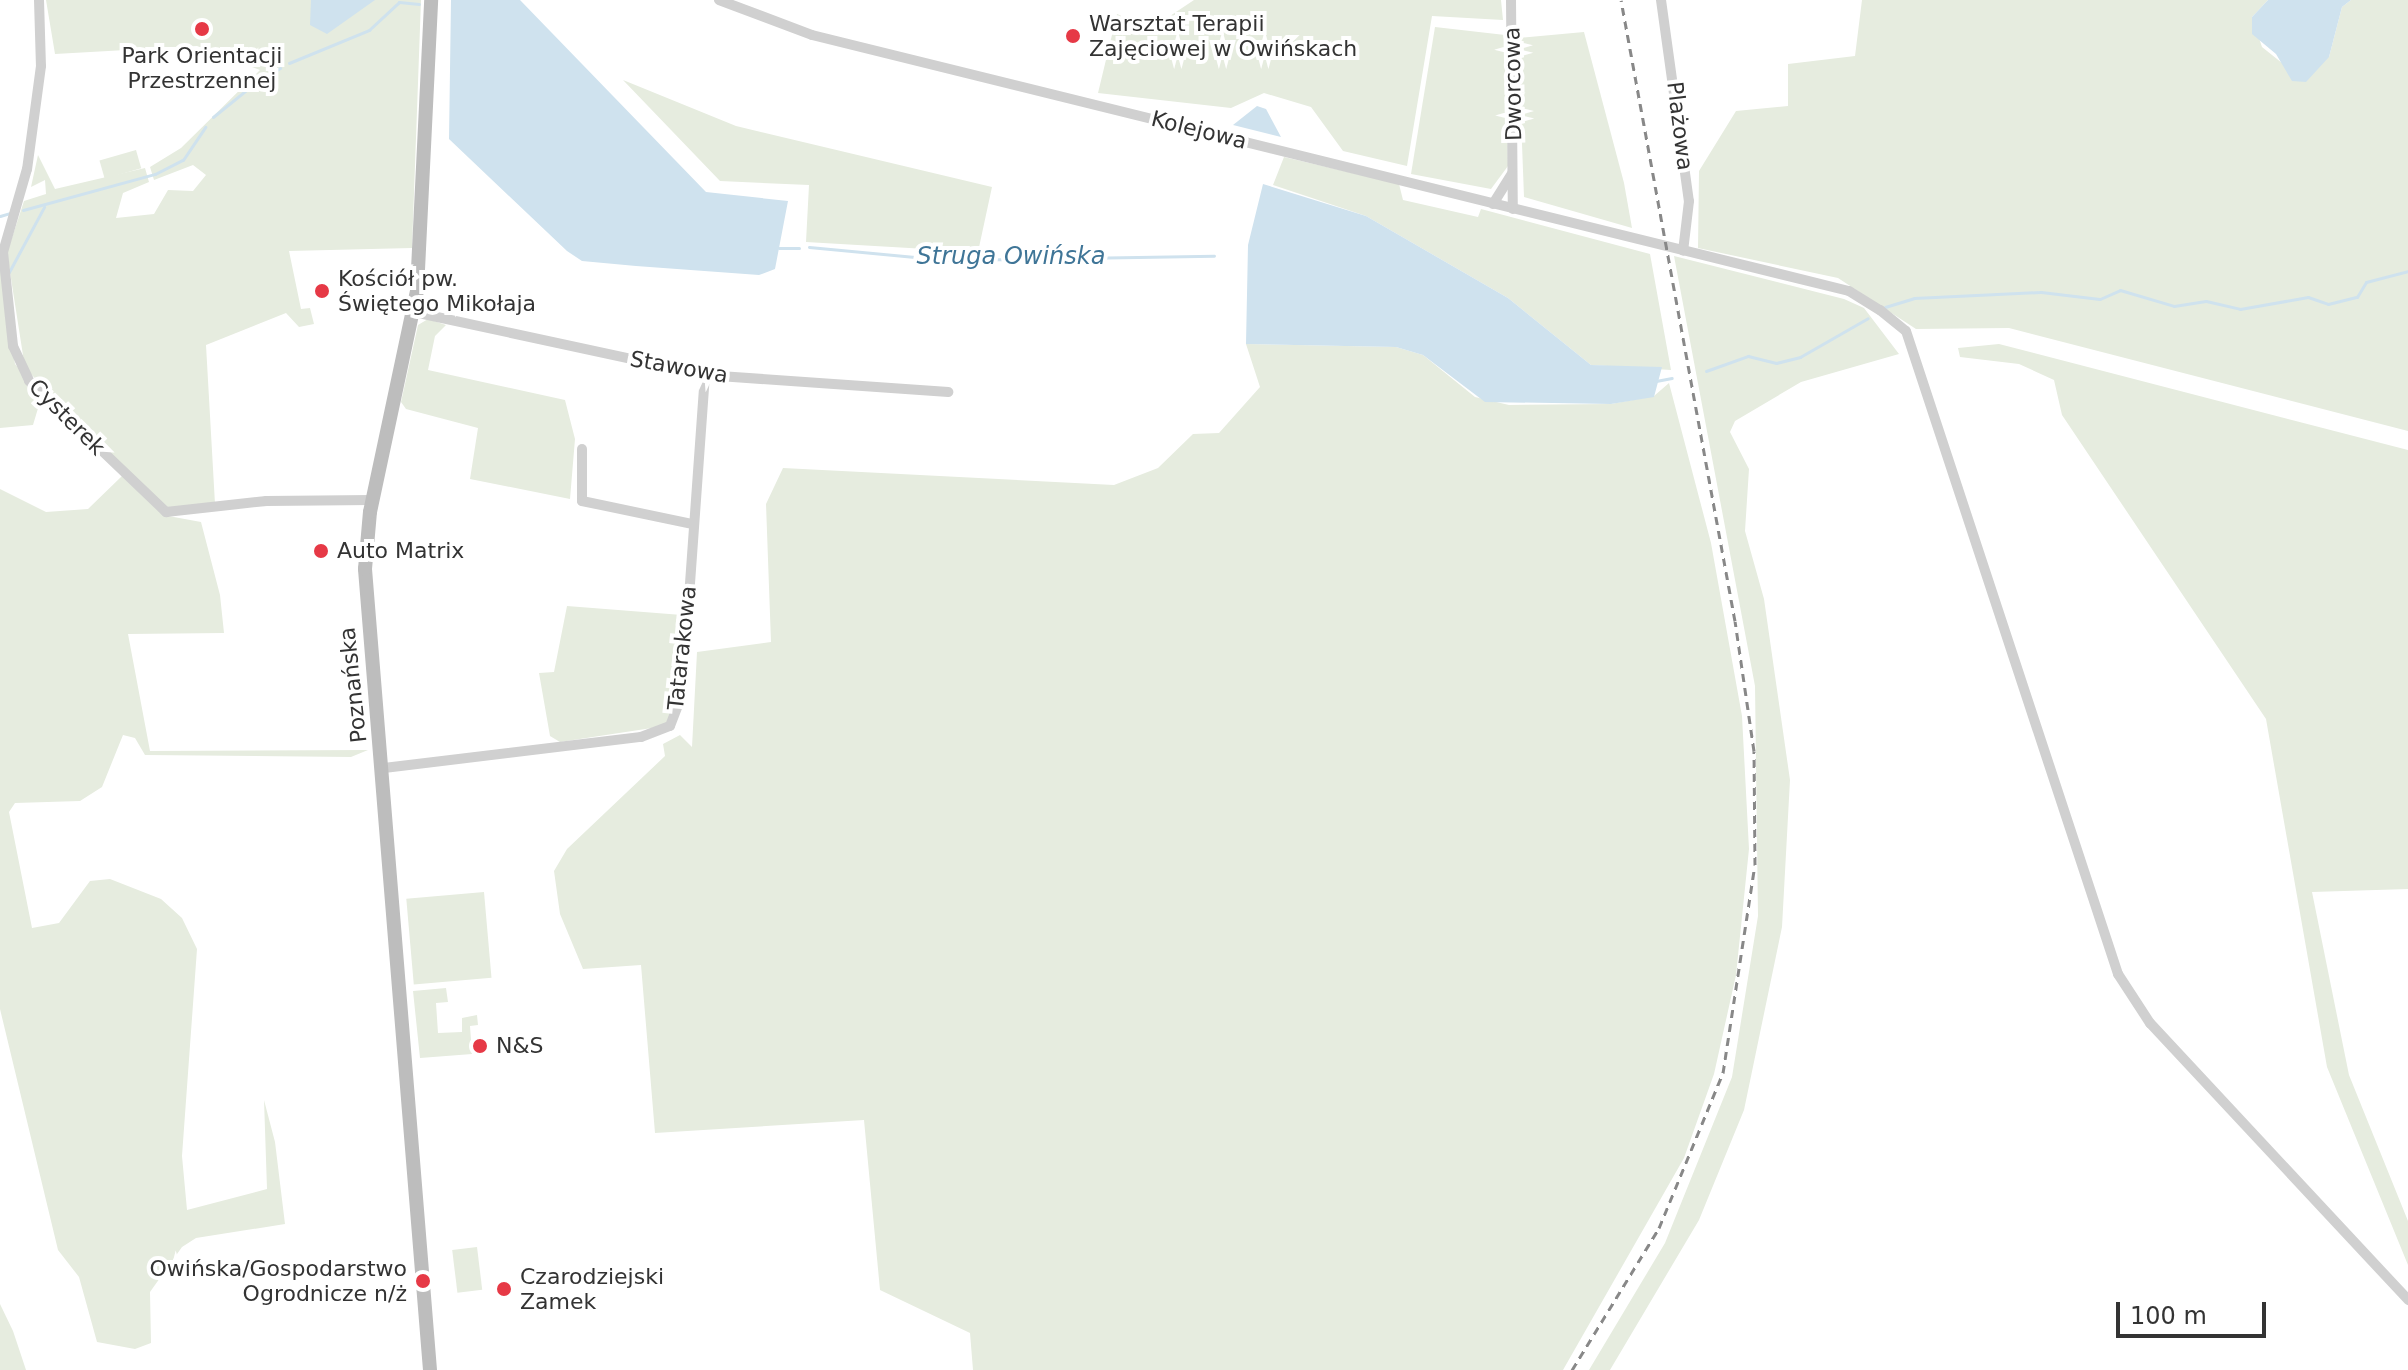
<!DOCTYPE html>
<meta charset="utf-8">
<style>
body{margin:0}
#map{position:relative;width:2408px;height:1370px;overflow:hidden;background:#fff;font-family:"DejaVu Sans",sans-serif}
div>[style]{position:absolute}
.green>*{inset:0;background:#e6ecdf;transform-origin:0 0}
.water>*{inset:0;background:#cfe2ee}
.stream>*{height:3px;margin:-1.5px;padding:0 1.5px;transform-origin:1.5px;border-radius:1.5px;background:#cfe2ee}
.minor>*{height:10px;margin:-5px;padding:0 5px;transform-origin:5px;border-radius:5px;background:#d0d0d0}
.secondary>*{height:14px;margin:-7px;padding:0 7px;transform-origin:7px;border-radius:7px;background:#bdbdbd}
.rail>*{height:3px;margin-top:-1.5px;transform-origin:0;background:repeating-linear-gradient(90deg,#888 0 8px,transparent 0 14px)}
.dots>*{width:22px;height:22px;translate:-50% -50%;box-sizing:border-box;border:4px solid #fff;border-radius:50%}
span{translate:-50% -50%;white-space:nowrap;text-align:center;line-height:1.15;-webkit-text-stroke:8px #fff;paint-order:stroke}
.poi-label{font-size:22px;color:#333}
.left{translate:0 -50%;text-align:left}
.right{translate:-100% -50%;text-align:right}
.street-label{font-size:22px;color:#333}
.water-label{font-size:24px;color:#3f7597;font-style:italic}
.scale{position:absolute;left:2116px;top:1302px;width:150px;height:36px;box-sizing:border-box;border:4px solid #333;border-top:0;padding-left:10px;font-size:24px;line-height:28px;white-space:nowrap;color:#333;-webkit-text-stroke:6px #fff;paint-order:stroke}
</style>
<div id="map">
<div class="green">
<div style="clip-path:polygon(46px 0,421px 0,412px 248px,289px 251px,301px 309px,310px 308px,314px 324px,299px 327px,286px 313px,206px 345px,215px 504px,191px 512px,160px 506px,25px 368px,7px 253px,24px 201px,46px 194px,45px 180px,31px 187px,38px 155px,55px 189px,145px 168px,149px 182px,123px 193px,116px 218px,154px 214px,168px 190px,193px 191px,206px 175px,193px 165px,154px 180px,150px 167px,181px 148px,260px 70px,197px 46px,55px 54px)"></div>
<div style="clip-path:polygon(1194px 0,1501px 0,1503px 20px,1432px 16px,1407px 166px,1343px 151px,1311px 107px,1264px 93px,1231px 108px,1098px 93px,1117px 14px,1152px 28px)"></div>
<div style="clip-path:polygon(1862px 0,2268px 0,2252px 17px,2262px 47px,2282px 63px,2329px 57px,2342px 7px,2351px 0,2408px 0,2408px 431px,2009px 328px,1916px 329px,1838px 278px,1698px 248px,1699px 171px,1736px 111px,1788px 106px,1788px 64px,1855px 56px)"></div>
<div style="clip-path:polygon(1435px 27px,1505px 35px,1508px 166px,1491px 189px,1411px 174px)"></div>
<div style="clip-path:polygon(1584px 32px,1624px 183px,1632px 228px,1524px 197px,1518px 38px)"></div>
<div style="clip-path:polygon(623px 80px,736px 126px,992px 187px,978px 252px,806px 242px,809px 185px,720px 181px)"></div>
<div style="left:136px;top:150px;width:19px;height:38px;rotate:74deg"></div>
<div style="clip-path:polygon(1284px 157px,1399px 184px,1403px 200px,1478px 217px,1481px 209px,1650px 254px,1671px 370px,1591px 365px,1508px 298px,1366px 216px,1273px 185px)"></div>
<div style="clip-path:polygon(1674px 256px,1844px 299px,1864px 308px,1899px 354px,1801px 382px,1735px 421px,1730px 432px,1749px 469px,1745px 531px,1764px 599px,1790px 780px,1782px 927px,1744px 1110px,1699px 1220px,1610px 1370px,1589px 1370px,1665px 1243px,1732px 1077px,1758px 916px,1755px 686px)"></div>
<div style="clip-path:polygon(0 266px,15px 364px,50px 404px,39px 405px,33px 425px,0 428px)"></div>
<div style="clip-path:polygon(428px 319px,446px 325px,435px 336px,428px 370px,565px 400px,575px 439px,570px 499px,470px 479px,478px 428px,406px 409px,401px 402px,418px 325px)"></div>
<div style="clip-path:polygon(1246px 344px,1396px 347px,1423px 355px,1475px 397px,1509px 405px,1611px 404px,1654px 396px,1669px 383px,1711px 543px,1742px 716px,1749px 849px,1736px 975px,1714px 1074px,1684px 1158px,1563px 1370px,973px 1370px,970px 1333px,880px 1290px,864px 1120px,655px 1133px,641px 965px,583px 969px,560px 914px,554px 871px,567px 849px,665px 756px,663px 744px,680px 735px,692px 747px,697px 652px,771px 642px,766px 504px,783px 468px,1114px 485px,1158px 468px,1193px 434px,1219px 433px,1260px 387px)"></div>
<div style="clip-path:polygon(1999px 344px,2408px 450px,2408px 889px,2312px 892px,2349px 1075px,2408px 1221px,2408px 1265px,2327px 1067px,2266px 719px,2062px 415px,2054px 380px,2019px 364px,1960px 357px,1958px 348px)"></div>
<div style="clip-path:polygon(122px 476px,163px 515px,201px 522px,220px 595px,224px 633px,128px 634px,150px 751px,368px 750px,351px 757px,145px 755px,135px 738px,123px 735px,102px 787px,80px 801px,15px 803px,9px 812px,32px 928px,59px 923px,90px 881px,110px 879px,161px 899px,182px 918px,197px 949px,182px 1156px,187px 1210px,267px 1189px,264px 1100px,275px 1142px,285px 1224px,196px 1238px,182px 1247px,150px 1292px,151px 1343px,135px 1349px,97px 1342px,79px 1277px,58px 1250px,0 1009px,0 489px,46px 512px,88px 509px)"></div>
<div style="clip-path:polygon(567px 606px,682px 615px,677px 698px,665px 726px,560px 742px,550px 736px,539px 673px,554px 672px)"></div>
<div style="left:484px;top:892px;width:86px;height:78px;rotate:85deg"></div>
<div style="clip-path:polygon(446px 988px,448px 1002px,436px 1003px,438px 1033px,462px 1032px,462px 1018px,477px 1015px,478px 1025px,470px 1026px,472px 1054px,420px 1058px,413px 991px)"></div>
<div style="left:477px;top:1247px;width:43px;height:25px;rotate:83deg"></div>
<div style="clip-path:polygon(0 1304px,13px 1331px,26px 1370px,0 1370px)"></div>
</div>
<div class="water">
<div style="clip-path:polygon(311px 0,375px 0,327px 34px,310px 25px)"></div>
<div style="clip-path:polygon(451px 0,520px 0,706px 192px,788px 201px,775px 269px,759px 275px,636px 266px,582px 261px,567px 251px,449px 139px)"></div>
<div style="clip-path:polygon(2268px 0,2351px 0,2342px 7px,2329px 57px,2306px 82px,2292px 81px,2276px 54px,2252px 34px,2252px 17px)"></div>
<div style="clip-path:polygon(1257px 106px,1266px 109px,1281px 137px,1233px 125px)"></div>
<div style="clip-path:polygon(1263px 184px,1366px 216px,1508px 298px,1591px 365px,1662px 367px,1654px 397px,1611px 404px,1485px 402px,1423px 355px,1396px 347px,1246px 344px,1248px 245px)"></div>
</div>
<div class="stream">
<div style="left:289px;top:63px;width:87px;rotate:-22.4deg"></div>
<div style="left:369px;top:30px;width:41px;rotate:-43deg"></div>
<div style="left:399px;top:2px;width:20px;rotate:6deg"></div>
<div style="left:267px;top:75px;width:15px;rotate:-28deg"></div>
<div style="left:213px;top:117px;width:60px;rotate:-39deg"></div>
<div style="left:23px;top:210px;width:137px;rotate:-15.3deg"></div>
<div style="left:155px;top:174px;width:31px;rotate:-27deg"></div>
<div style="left:183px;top:160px;width:40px;rotate:-56deg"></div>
<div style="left:0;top:216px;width:10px;rotate:-17deg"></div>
<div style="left:809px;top:247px;width:138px;rotate:5.4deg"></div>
<div style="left:946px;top:260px;width:268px;rotate:-0.9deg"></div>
<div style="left:779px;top:248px;width:20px"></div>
<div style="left:9px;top:272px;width:74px;rotate:-61.7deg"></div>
<div style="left:1885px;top:307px;width:30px;rotate:-17deg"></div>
<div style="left:1914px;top:298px;width:127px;rotate:-2.7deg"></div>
<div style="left:2041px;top:292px;width:59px;rotate:6.8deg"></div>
<div style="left:2100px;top:299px;width:22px;rotate:-24deg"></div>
<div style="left:2120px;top:290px;width:56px;rotate:16.5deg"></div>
<div style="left:2174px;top:306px;width:32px;rotate:-9deg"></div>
<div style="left:2206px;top:301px;width:35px;rotate:13deg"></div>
<div style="left:2240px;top:309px;width:69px;rotate:-10deg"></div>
<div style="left:2308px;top:297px;width:21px;rotate:19deg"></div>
<div style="left:2328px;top:304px;width:30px;rotate:-14deg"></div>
<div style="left:2357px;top:297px;width:17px;rotate:-59deg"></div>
<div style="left:2366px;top:282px;width:43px;rotate:-14.7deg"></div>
<div style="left:1706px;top:371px;width:45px;rotate:-19.7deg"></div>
<div style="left:1748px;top:356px;width:29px;rotate:14deg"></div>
<div style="left:1776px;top:363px;width:25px;rotate:-14deg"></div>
<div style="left:1800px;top:357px;width:78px;rotate:-29.8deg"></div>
<div style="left:1656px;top:381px;width:16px;rotate:-11deg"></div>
</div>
<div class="minor">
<div style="left:39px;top:0;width:66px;rotate:88.3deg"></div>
<div style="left:41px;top:66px;width:104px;rotate:97.7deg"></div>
<div style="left:27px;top:169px;width:86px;rotate:106.1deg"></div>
<div style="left:3px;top:252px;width:95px;rotate:83.9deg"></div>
<div style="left:13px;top:346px;width:38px;rotate:65deg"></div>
<div style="left:29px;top:381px;width:190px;rotate:43.7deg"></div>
<div style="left:166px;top:512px;width:101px;rotate:-6.3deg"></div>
<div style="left:266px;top:501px;width:106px;rotate:-0.5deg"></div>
<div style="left:719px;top:0;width:99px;rotate:20.6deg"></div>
<div style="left:812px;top:35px;width:1068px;rotate:13.87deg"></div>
<div style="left:1849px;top:291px;width:36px;rotate:32deg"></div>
<div style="left:1880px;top:310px;width:33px;rotate:39deg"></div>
<div style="left:1906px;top:331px;width:677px;rotate:71.75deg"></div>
<div style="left:2118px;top:974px;width:59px;rotate:56.9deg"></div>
<div style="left:2150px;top:1023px;width:379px;rotate:47deg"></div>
<div style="left:1511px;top:0;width:209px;rotate:89.5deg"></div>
<div style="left:1661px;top:0;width:203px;rotate:82.1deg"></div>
<div style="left:1689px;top:201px;width:50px;rotate:96.8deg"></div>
<div style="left:1493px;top:204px;width:36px;rotate:-58deg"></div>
<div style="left:414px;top:312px;width:298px;rotate:12.2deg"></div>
<div style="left:705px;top:375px;width:244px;rotate:4deg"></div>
<div style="left:582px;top:449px;width:52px;rotate:90deg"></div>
<div style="left:582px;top:501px;width:112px;rotate:11.8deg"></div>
<div style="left:384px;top:768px;width:259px;rotate:-6.9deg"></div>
<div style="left:641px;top:737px;width:31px;rotate:-21deg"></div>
<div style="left:670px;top:726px;width:33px;rotate:-69deg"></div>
<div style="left:682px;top:695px;width:321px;rotate:-85.9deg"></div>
</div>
<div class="secondary">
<div style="left:430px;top:1370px;width:804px;rotate:-94.64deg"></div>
<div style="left:365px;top:569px;width:57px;rotate:-85deg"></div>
<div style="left:370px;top:512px;width:227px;rotate:-78deg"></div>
<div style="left:417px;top:290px;width:290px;rotate:-87.2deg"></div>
</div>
<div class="rail">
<div style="left:1572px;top:1370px;width:167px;rotate:-58.5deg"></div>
<div style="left:1659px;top:1228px;width:168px;rotate:-67.6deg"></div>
<div style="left:1723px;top:1073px;width:210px;rotate:-81.3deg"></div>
<div style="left:1755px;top:865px;width:114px;rotate:-90.5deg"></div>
<div style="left:1754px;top:751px;width:131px;rotate:-98.3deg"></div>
<div style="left:1735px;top:621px;width:631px;rotate:-100.4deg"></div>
</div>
<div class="dots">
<div style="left:202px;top:29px;background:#e63946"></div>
<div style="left:1073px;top:36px;background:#e63946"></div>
<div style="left:322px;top:291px;background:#e63946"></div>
<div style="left:321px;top:551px;background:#e63946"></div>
<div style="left:480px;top:1046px;background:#e63946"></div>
<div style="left:423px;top:1281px;background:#e63946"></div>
<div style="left:504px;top:1289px;background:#e63946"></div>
</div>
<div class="poi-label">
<span class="left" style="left:1089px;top:36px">Warsztat Terapii<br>Zajęciowej w Owińskach</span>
<span style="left:202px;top:68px">Park Orientacji<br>Przestrzennej</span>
<span class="left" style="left:338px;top:291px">Kościół pw.<br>Świętego Mikołaja</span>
<span class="left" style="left:337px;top:551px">Auto Matrix</span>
<span class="left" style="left:496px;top:1046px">N&amp;S</span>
<span class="right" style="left:407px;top:1281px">Owińska/Gospodarstwo<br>Ogrodnicze n/ż</span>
<span class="left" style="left:520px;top:1289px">Czarodziejski<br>Zamek</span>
</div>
<div class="street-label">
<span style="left:1513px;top:84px;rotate:-91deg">Dworcowa</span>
<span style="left:1680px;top:126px;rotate:83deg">Plażowa</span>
<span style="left:1199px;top:130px;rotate:14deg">Kolejowa</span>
<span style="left:679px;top:367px;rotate:10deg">Stawowa</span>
<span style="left:67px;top:417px;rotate:45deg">Cysterek</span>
<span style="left:682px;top:648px;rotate:-84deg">Tatarakowa</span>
<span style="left:353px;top:685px;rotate:-96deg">Poznańska</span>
</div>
<div class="water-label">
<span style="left:1011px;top:257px">Struga Owińska</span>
</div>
<div class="scale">100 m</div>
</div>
